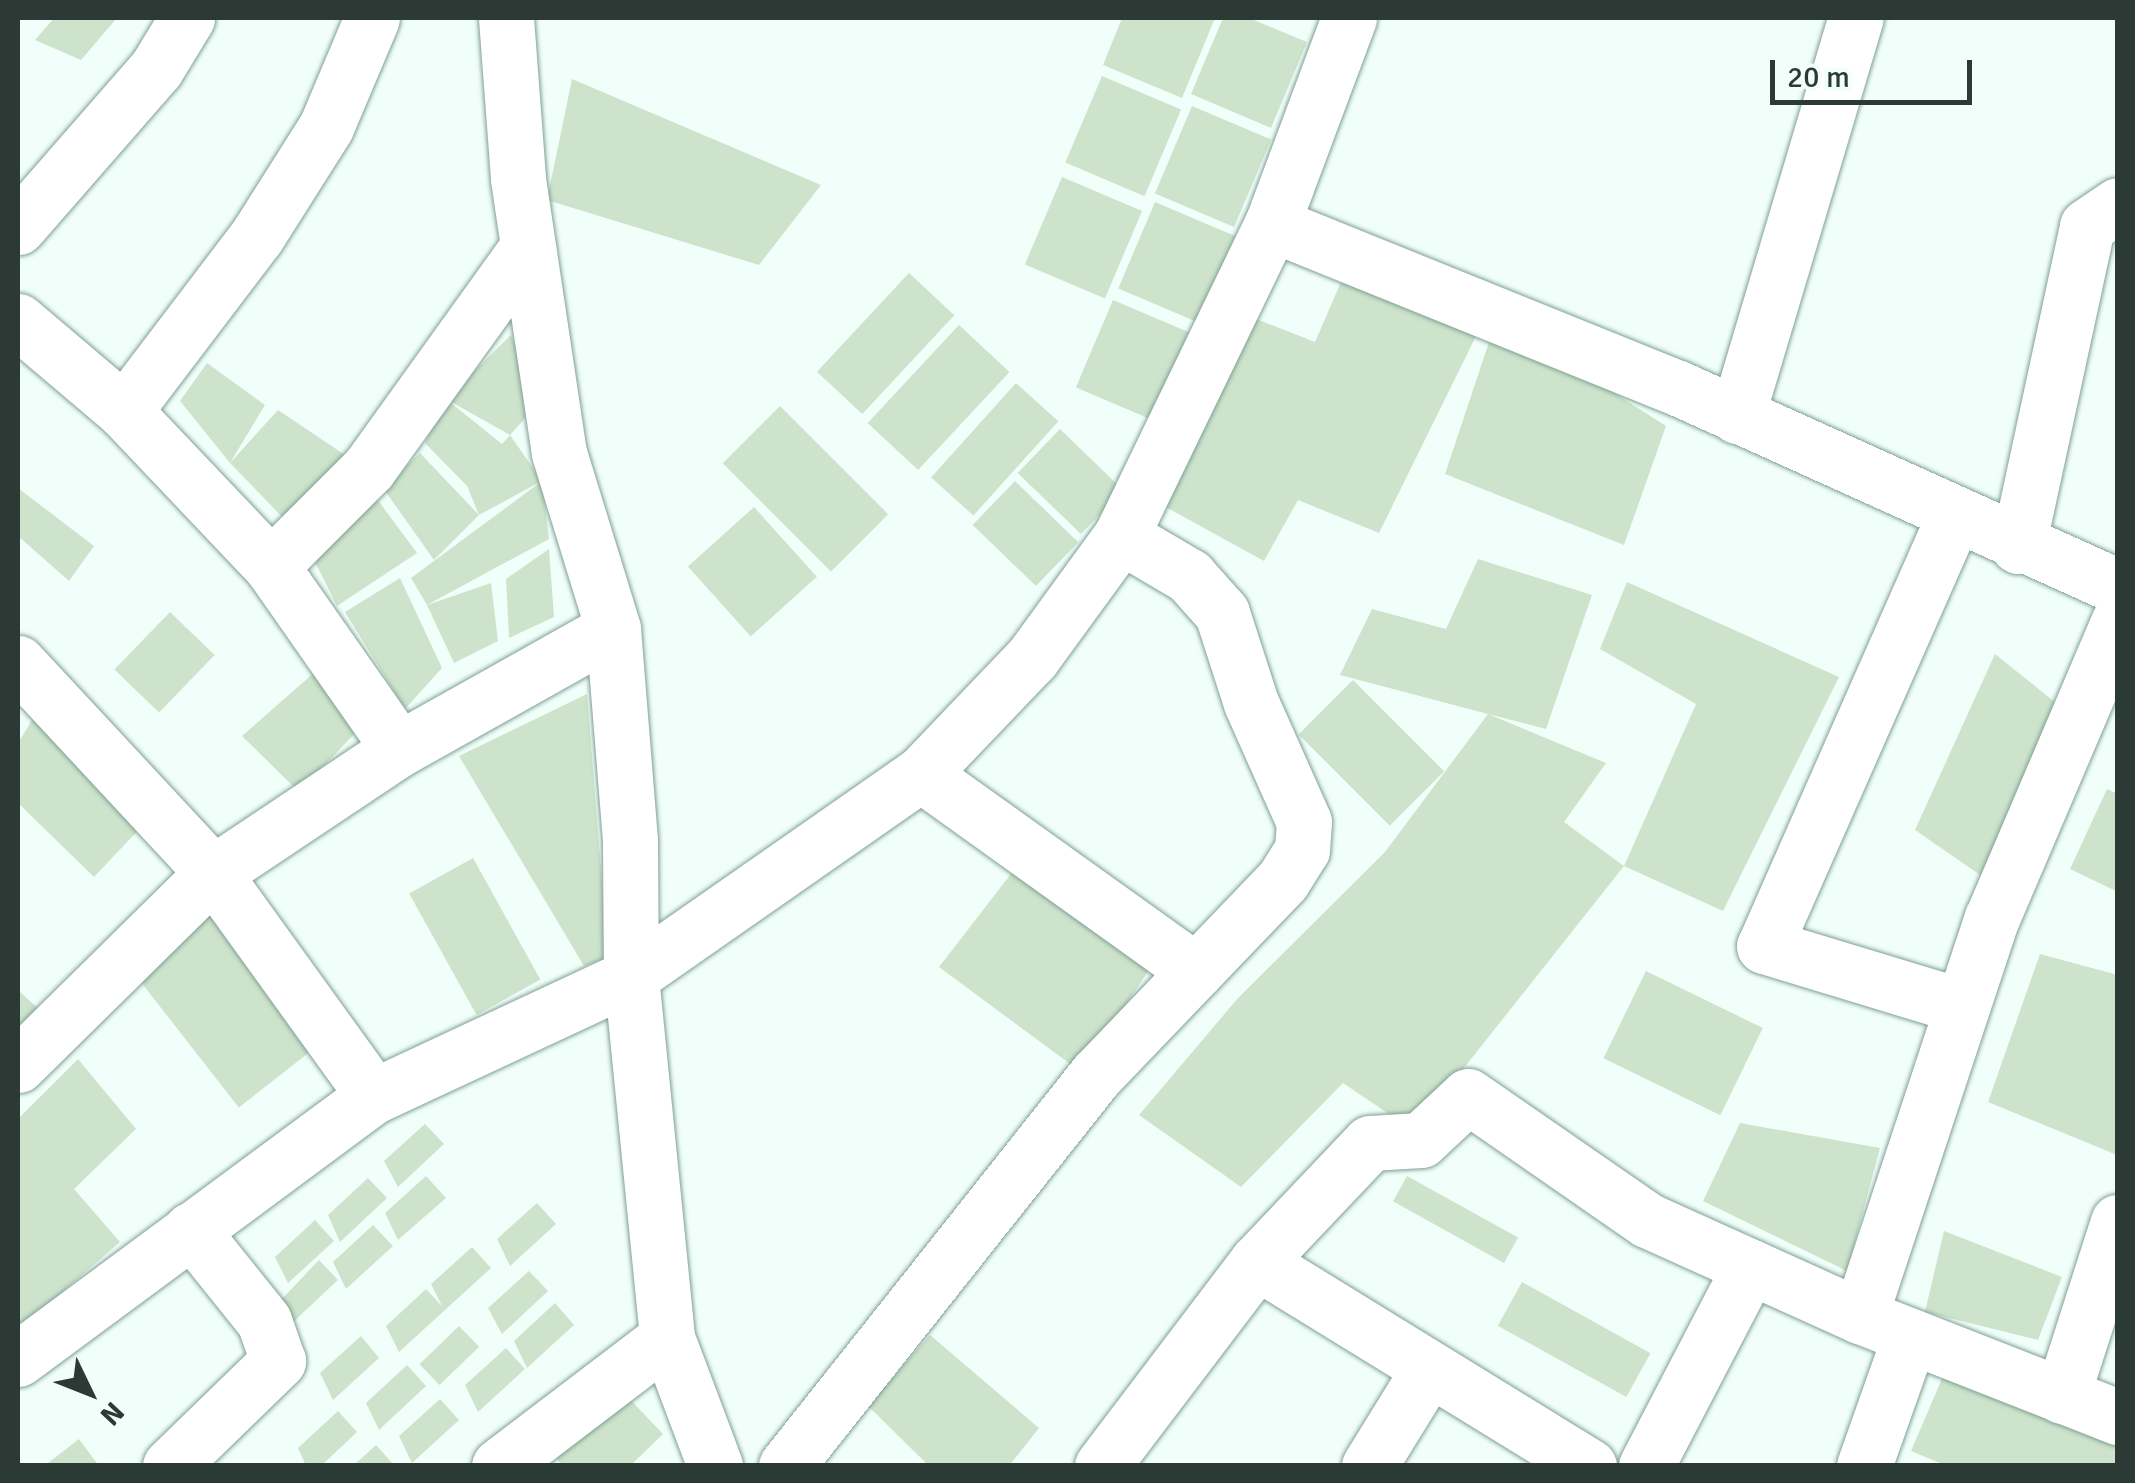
<!DOCTYPE html>
<style>
body{margin:0}
#map{position:relative;width:2135px;height:1483px;overflow:hidden;background:#f1fffa;font-family:Signika,sans-serif}
div>[style]{position:absolute}
.building>*{inset:0;background:#cee3cb;transform-origin:0 0}
.roads{filter:drop-shadow(0 0 2px #7fa095) drop-shadow(0 0 2px #7fa095)}
.street>*{height:55px;margin:-27.5px;padding:0 27.5px;transform-origin:27.5px;border-radius:27.5px;background:#fff}
span{translate:-50% -50%;white-space:nowrap;text-align:center;line-height:1.15;-webkit-text-stroke:10px #f1fffa;paint-order:stroke}
.frame{position:absolute;inset:0;border:20px solid #2c3a35;pointer-events:none}
.north{position:absolute;left:40px;top:1343px;width:100px;height:100px;-webkit-text-stroke:8px #f1fffa;paint-order:stroke;rotate:133deg;font-size:28px;font-weight:700;line-height:40px;text-align:center;color:#2c3a35}
.north::after{content:'';display:block;margin:auto;width:35px;height:45px;background:#2c3a35;clip-path:polygon(50% 0,100% 100%,50% 72%,0 100%)}
.scale{position:absolute;left:1770px;top:60px;width:202px;height:45px;box-sizing:border-box;border:5px solid #2c3a35;border-top:0;padding-left:12px;font-size:30px;line-height:35px;white-space:nowrap;color:#2c3a35;-webkit-text-stroke:8px #f1fffa;paint-order:stroke}
</style>
<div id="map">
<div class="building">
<div style="clip-path:polygon(54px 18px,117px 18px,81px 60px,35px 40px)"></div>
<div style="clip-path:polygon(1122px 18px,1215px 18px,1182px 98px,1103px 65px)"></div>
<div style="clip-path:polygon(1223px 18px,1249px 18px,1307px 42px,1271px 128px,1191px 94px)"></div>
<div style="left:1102px;top:76px;width:86px;height:94px;rotate:23deg"></div>
<div style="clip-path:polygon(572px 79px,821px 185px,759px 265px,547px 200px)"></div>
<div style="left:1192px;top:106px;width:86px;height:95px;rotate:23deg"></div>
<div style="left:1062px;top:177px;width:87px;height:95px;rotate:23deg"></div>
<div style="left:1155px;top:202px;width:87px;height:94px;rotate:23deg"></div>
<div style="left:909px;top:273px;width:62px;height:135px;rotate:43deg"></div>
<div style="clip-path:polygon(1344px 275px,1479px 330px,1379px 533px,1298px 500px,1264px 561px,1153px 500px,1236px 311px,1315px 342px)"></div>
<div style="left:1113px;top:300px;width:87px;height:95px;rotate:23deg"></div>
<div style="clip-path:polygon(1497px 318px,1666px 426px,1624px 545px,1445px 474px)"></div>
<div style="left:959px;top:325px;width:69px;height:134px;rotate:43deg"></div>
<div style="clip-path:polygon(511px 335px,539px 403px,510px 435px,446px 399px)"></div>
<div style="clip-path:polygon(207px 363px,265px 405px,230px 463px,278px 410px,345px 455px,290px 525px,230px 463px,180px 401px)"></div>
<div style="left:1016px;top:383px;width:57px;height:127px;rotate:42deg"></div>
<div style="clip-path:polygon(446px 399px,502px 444px,510px 435px,542px 481px,479px 515px,434px 560px,383px 488px,420px 453px,479px 515px,467px 486px,425px 443px)"></div>
<div style="left:780px;top:406px;width:153px;height:81px;rotate:45deg"></div>
<div style="left:1060px;top:429px;width:88px;height:61px;rotate:44deg"></div>
<div style="clip-path:polygon(542px 481px,549px 539px,427px 605px,411px 578px)"></div>
<div style="left:1015px;top:481px;width:88px;height:61px;rotate:44deg"></div>
<div style="clip-path:polygon(18px 488px,94px 546px,69px 581px,18px 536px)"></div>
<div style="clip-path:polygon(377px 499px,417px 553px,337px 606px,313px 558px)"></div>
<div style="left:754px;top:507px;width:94px;height:89px;rotate:48deg"></div>
<div style="clip-path:polygon(549px 549px,554px 617px,509px 638px,506px 579px)"></div>
<div style="clip-path:polygon(1478px 559px,1592px 595px,1546px 729px,1488px 714px,1606px 763px,1564px 822px,1624px 866px,1696px 704px,1600px 649px,1627px 582px,1839px 677px,1723px 911px,1624px 866px,1414px 1131px,1343px 1083px,1241px 1187px,1139px 1115px,1238px 998px,1385px 852px,1488px 714px,1340px 675px,1372px 609px,1446px 629px)"></div>
<div style="clip-path:polygon(400px 578px,442px 668px,405px 709px,345px 612px)"></div>
<div style="clip-path:polygon(491px 583px,498px 641px,454px 663px,427px 605px)"></div>
<div style="left:170px;top:612px;width:62px;height:80px;rotate:44deg"></div>
<div style="clip-path:polygon(1995px 654px,2061px 707px,1983px 877px,1915px 830px)"></div>
<div style="clip-path:polygon(316px 671px,359px 729px,299px 792px,242px 736px)"></div>
<div style="left:1353px;top:680px;width:129px;height:77px;rotate:45deg"></div>
<div style="clip-path:polygon(587px 694px,608px 958px,584px 966px,459px 756px)"></div>
<div style="clip-path:polygon(43px 702px,146px 822px,94px 877px,18px 803px,18px 743px)"></div>
<div style="clip-path:polygon(2107px 789px,2118px 794px,2118px 892px,2070px 869px)"></div>
<div style="clip-path:polygon(1024px 857px,1151px 967px,1081px 1072px,939px 967px)"></div>
<div style="left:473px;top:858px;width:139px;height:73px;rotate:61deg"></div>
<div style="left:209px;top:915px;width:170px;height:95px;rotate:52deg"></div>
<div style="clip-path:polygon(2040px 954px,2118px 975px,2117px 1155px,1988px 1102px)"></div>
<div style="left:1646px;top:971px;width:130px;height:97px;rotate:26deg"></div>
<div style="clip-path:polygon(18px 990px,44px 1014px,18px 1044px)"></div>
<div style="clip-path:polygon(78px 1059px,136px 1129px,74px 1189px,120px 1242px,18px 1330px,18px 1119px)"></div>
<div style="clip-path:polygon(1740px 1123px,1880px 1148px,1847px 1271px,1703px 1201px)"></div>
<div style="clip-path:polygon(425px 1124px,444px 1144px,398px 1187px,384px 1161px)"></div>
<div style="clip-path:polygon(426px 1176px,446px 1198px,398px 1240px,385px 1213px)"></div>
<div style="left:1407px;top:1176px;width:127px;height:29px;rotate:29deg"></div>
<div style="clip-path:polygon(368px 1178px,387px 1198px,340px 1242px,328px 1215px)"></div>
<div style="clip-path:polygon(537px 1203px,556px 1224px,510px 1266px,497px 1239px)"></div>
<div style="clip-path:polygon(315px 1220px,334px 1241px,288px 1283px,275px 1257px)"></div>
<div style="clip-path:polygon(373px 1225px,393px 1246px,346px 1289px,333px 1262px)"></div>
<div style="clip-path:polygon(1944px 1231px,2062px 1277px,2038px 1340px,1925px 1312px)"></div>
<div style="clip-path:polygon(472px 1247px,491px 1268px,399px 1352px,386px 1326px,426px 1289px,442px 1306px,431px 1284px)"></div>
<div style="clip-path:polygon(319px 1260px,338px 1280px,291px 1324px,279px 1302px)"></div>
<div style="clip-path:polygon(529px 1271px,548px 1291px,502px 1334px,488px 1308px)"></div>
<div style="left:1522px;top:1282px;width:147px;height:50px;rotate:29deg"></div>
<div style="clip-path:polygon(555px 1303px,574px 1325px,527px 1368px,514px 1341px)"></div>
<div style="left:459px;top:1326px;width:29px;height:55px;rotate:46deg"></div>
<div style="clip-path:polygon(930px 1335px,1039px 1428px,1009px 1466px,929px 1466px,868px 1406px)"></div>
<div style="clip-path:polygon(361px 1336px,379px 1358px,333px 1400px,320px 1373px)"></div>
<div style="clip-path:polygon(506px 1348px,525px 1369px,478px 1412px,465px 1385px)"></div>
<div style="clip-path:polygon(407px 1365px,426px 1386px,379px 1430px,366px 1403px)"></div>
<div style="clip-path:polygon(1944px 1374px,2118px 1438px,2118px 1466px,1947px 1466px,1911px 1451px)"></div>
<div style="clip-path:polygon(623px 1392px,663px 1434px,630px 1466px,563px 1466px,550px 1451px)"></div>
<div style="clip-path:polygon(440px 1399px,459px 1420px,412px 1463px,399px 1436px)"></div>
<div style="clip-path:polygon(338px 1411px,357px 1432px,321px 1466px,306px 1466px,298px 1448px)"></div>
<div style="clip-path:polygon(79px 1439px,99px 1466px,44px 1466px)"></div>
<div style="clip-path:polygon(376px 1445px,395px 1466px,353px 1466px)"></div>
</div>
<div class="roads">
<div class="street">
<div style="left:506px;top:18px;width:161px;rotate:85.7deg"></div>
<div style="left:518px;top:179px;width:277px;rotate:81.5deg"></div>
<div style="left:559px;top:453px;width:184px;rotate:72.9deg"></div>
<div style="left:613px;top:629px;width:214px;rotate:85.4deg"></div>
<div style="left:630px;top:842px;width:134px;rotate:89.6deg"></div>
<div style="left:631px;top:976px;width:364px;rotate:84.3deg"></div>
<div style="left:667px;top:1338px;width:137px;rotate:69.4deg"></div>
<div style="left:1272px;top:224px;width:438px;rotate:22deg"></div>
<div style="left:1678px;top:388px;width:483px;rotate:24.3deg"></div>
<div style="left:18px;top:227px;width:210px;rotate:-48.9deg"></div>
<div style="left:156px;top:69px;width:60px;rotate:-58.7deg"></div>
<div style="left:18px;top:321px;width:139px;rotate:40.3deg"></div>
<div style="left:124px;top:411px;width:214px;rotate:46.5deg"></div>
<div style="left:271px;top:566px;width:223px;rotate:55deg"></div>
<div style="left:124px;top:411px;width:220px;rotate:-52.8deg"></div>
<div style="left:257px;top:236px;width:129px;rotate:-57.7deg"></div>
<div style="left:326px;top:127px;width:118px;rotate:-67.1deg"></div>
<div style="left:1737px;top:416px;width:415px;rotate:-73.4deg"></div>
<div style="left:1954px;top:516px;width:470px;rotate:113.8deg"></div>
<div style="left:1764px;top:946px;width:207px;rotate:16.9deg"></div>
<div style="left:2018px;top:546px;width:327px;rotate:-77.8deg"></div>
<div style="left:2087px;top:226px;width:37px;rotate:-34deg"></div>
<div style="left:271px;top:566px;width:139px;rotate:-45deg"></div>
<div style="left:369px;top:468px;width:272px;rotate:-54.3deg"></div>
<div style="left:18px;top:663px;width:287px;rotate:47.1deg"></div>
<div style="left:213px;top:873px;width:275px;rotate:54.2deg"></div>
<div style="left:921px;top:774px;width:338px;rotate:35.6deg"></div>
<div style="left:18px;top:1065px;width:274px;rotate:-44.6deg"></div>
<div style="left:213px;top:873px;width:224px;rotate:-33.7deg"></div>
<div style="left:399px;top:749px;width:245px;rotate:-29.3deg"></div>
<div style="left:1257px;top:1262px;width:390px;rotate:31.6deg"></div>
<div style="left:1860px;top:1316px;width:419px;rotate:-71.7deg"></div>
<div style="left:1992px;top:918px;width:322px;rotate:-66.9deg"></div>
<div style="left:18px;top:1359px;width:443px;rotate:-36.5deg"></div>
<div style="left:374px;top:1096px;width:284px;rotate:-25deg"></div>
<div style="left:631px;top:976px;width:353px;rotate:-34.9deg"></div>
<div style="left:921px;top:774px;width:161px;rotate:-46.3deg"></div>
<div style="left:1032px;top:658px;width:151px;rotate:-53.9deg"></div>
<div style="left:1121px;top:536px;width:347px;rotate:-64.2deg"></div>
<div style="left:1272px;top:224px;width:220px;rotate:-69.5deg"></div>
<div style="left:2062px;top:1396px;width:183px;rotate:-72.2deg"></div>
<div style="left:170px;top:1466px;width:151px;rotate:-44.2deg"></div>
<div style="left:278px;top:1361px;width:42px;rotate:-109.3deg"></div>
<div style="left:264px;top:1321px;width:117px;rotate:-128.7deg"></div>
<div style="left:499px;top:1466px;width:211px;rotate:-37.3deg"></div>
<div style="left:786px;top:1466px;width:499px;rotate:-51.6deg"></div>
<div style="left:1096px;top:1075px;width:270px;rotate:-46.2deg"></div>
<div style="left:1283px;top:880px;width:36px;rotate:-58deg"></div>
<div style="left:1302px;top:850px;width:28px;rotate:-86deg"></div>
<div style="left:1304px;top:822px;width:130px;rotate:-114deg"></div>
<div style="left:1251px;top:703px;width:95px;rotate:-107.9deg"></div>
<div style="left:1222px;top:613px;width:50px;rotate:-131.7deg"></div>
<div style="left:1189px;top:576px;width:79px;rotate:-149.5deg"></div>
<div style="left:1102px;top:1466px;width:256px;rotate:-52.8deg"></div>
<div style="left:1257px;top:1262px;width:164px;rotate:-46.5deg"></div>
<div style="left:1370px;top:1143px;width:51px;rotate:-3.4deg"></div>
<div style="left:1421px;top:1140px;width:64px;rotate:-43.1deg"></div>
<div style="left:1468px;top:1096px;width:218px;rotate:34.7deg"></div>
<div style="left:1647px;top:1220px;width:234px;rotate:24.3deg"></div>
<div style="left:1860px;top:1316px;width:277px;rotate:21.4deg"></div>
<div style="left:1369px;top:1466px;width:114px;rotate:-58.3deg"></div>
<div style="left:1646px;top:1466px;width:225px;rotate:-62.5deg"></div>
<div style="left:1864px;top:1466px;width:138px;rotate:-70.5deg"></div>
</div>
</div>
<div class="frame"></div>
<div class="north">N</div>
<div class="scale">20 m</div>
</div>
